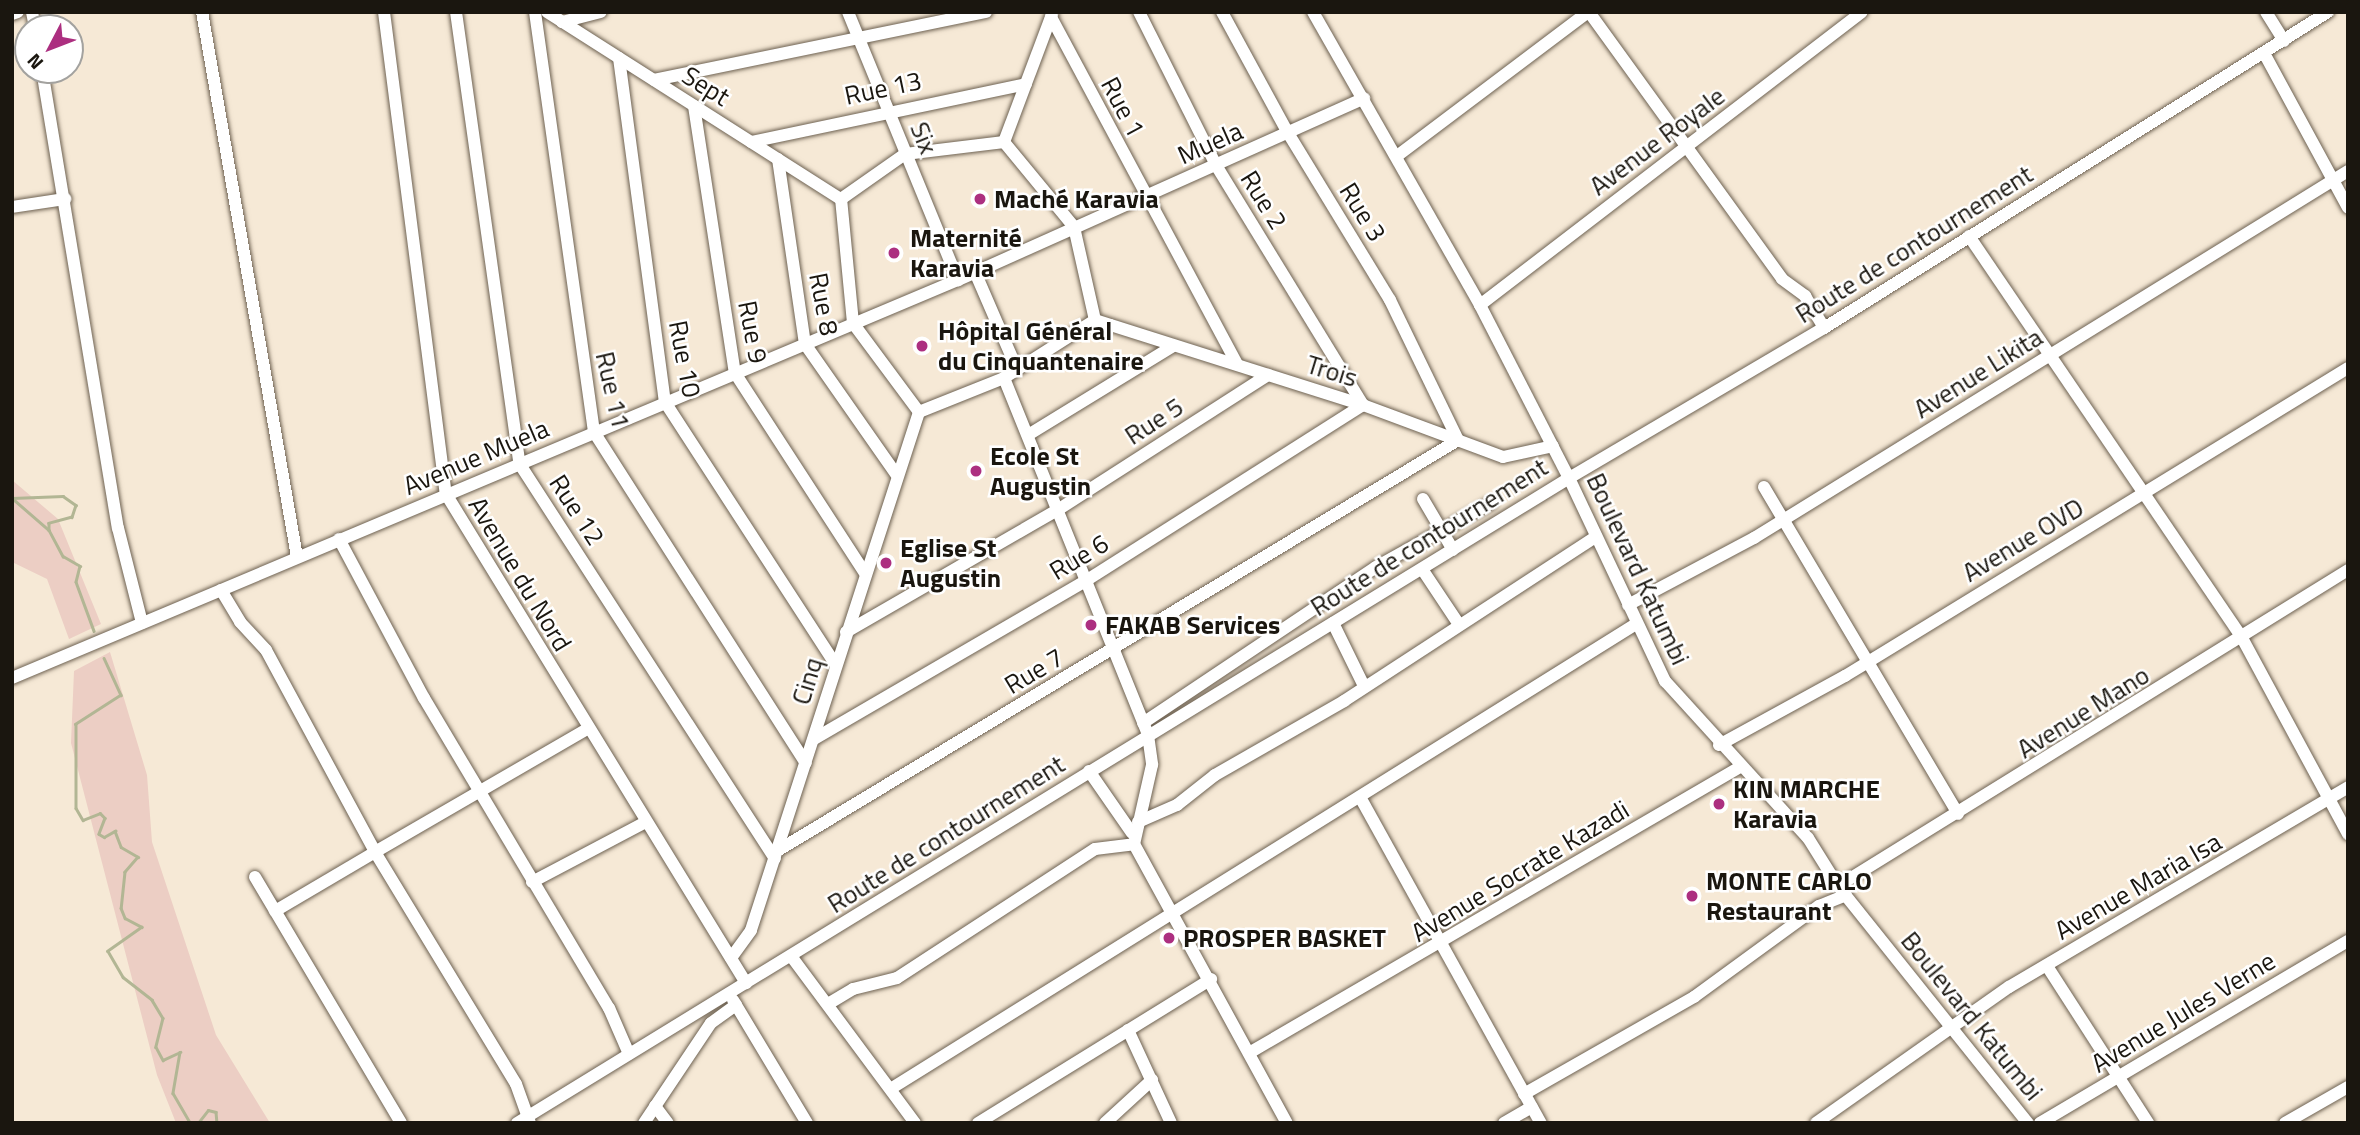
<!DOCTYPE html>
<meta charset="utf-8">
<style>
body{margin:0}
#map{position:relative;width:2360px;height:1135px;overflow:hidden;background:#f6e9d6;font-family:"Titillium Web",sans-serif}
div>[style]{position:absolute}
.green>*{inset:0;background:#eccec4}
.stream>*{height:2.5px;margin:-1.25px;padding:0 1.25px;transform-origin:1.25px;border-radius:1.25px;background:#b2b694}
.roads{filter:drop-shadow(0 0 2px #6d6151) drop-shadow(0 0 2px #6d6151)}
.minor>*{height:12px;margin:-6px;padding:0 6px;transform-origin:6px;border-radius:6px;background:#fff}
.dots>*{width:19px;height:19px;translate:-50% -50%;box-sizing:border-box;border:4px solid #fff;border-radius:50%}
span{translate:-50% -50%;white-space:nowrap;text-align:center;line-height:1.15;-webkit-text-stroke:5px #fff;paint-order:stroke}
.street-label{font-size:26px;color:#1a160f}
.poi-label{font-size:26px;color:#1a160f;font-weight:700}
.left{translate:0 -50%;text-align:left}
.frame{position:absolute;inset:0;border:14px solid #1a160f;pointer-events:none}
.north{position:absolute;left:14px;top:14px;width:70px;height:70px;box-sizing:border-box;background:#fff;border:2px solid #a3a29f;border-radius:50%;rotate:228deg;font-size:19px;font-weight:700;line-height:28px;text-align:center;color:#1a160f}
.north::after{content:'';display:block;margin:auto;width:24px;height:32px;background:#ac2f80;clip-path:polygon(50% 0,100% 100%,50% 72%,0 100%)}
</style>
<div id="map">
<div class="green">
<div style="clip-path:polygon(12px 480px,58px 519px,101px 624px,69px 639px,47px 579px,12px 562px)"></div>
<div style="clip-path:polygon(110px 652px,147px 775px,152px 842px,216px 1035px,270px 1123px,176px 1123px,157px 1075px,71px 743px,74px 671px)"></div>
</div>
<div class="stream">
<div style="left:12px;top:498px;width:51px;rotate:-2.2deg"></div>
<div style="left:63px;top:496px;width:16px;rotate:35deg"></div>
<div style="left:76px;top:505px;width:13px;rotate:108deg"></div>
<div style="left:72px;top:517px;width:24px;rotate:165deg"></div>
<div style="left:49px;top:523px;width:7px;rotate:90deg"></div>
<div style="left:49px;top:530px;width:30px;rotate:62deg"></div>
<div style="left:63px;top:556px;width:20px;rotate:30deg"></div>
<div style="left:80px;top:566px;width:16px;rotate:104deg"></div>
<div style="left:76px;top:582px;width:52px;rotate:69.8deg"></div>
<div style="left:12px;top:498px;width:49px;rotate:40.9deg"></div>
<div style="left:104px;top:658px;width:41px;rotate:65.3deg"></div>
<div style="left:121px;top:695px;width:54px;rotate:147.2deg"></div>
<div style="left:76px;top:724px;width:84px;rotate:90deg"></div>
<div style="left:76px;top:808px;width:14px;rotate:60deg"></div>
<div style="left:83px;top:820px;width:18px;rotate:-22deg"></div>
<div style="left:100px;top:813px;width:7px;rotate:45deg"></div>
<div style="left:105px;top:818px;width:17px;rotate:111deg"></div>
<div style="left:99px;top:834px;width:6px;rotate:31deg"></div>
<div style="left:104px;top:837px;width:13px;rotate:-29deg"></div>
<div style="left:115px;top:831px;width:17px;rotate:69deg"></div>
<div style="left:121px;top:847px;width:20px;rotate:30deg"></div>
<div style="left:138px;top:857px;width:20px;rotate:131deg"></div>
<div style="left:125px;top:872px;width:36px;rotate:96deg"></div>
<div style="left:121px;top:908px;width:11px;rotate:68deg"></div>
<div style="left:125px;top:918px;width:19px;rotate:28deg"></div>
<div style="left:142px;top:927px;width:42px;rotate:144.8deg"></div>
<div style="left:108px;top:951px;width:30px;rotate:60deg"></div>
<div style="left:123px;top:977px;width:37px;rotate:38deg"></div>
<div style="left:152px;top:1000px;width:21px;rotate:59deg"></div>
<div style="left:163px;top:1018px;width:30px;rotate:104deg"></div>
<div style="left:156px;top:1047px;width:15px;rotate:62deg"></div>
<div style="left:163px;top:1060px;width:19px;rotate:-25deg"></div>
<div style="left:180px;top:1052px;width:42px;rotate:99.7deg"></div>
<div style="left:173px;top:1093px;width:34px;rotate:60deg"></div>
<div style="left:198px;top:1123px;width:16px;rotate:-52deg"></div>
<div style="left:208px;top:1110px;width:8px;rotate:14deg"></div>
<div style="left:216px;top:1112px;width:11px;rotate:85deg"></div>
</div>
<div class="roads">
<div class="minor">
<div style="left:32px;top:12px;width:16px;rotate:79deg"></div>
<div style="left:202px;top:12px;width:553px;rotate:80.11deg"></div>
<div style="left:384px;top:12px;width:486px;rotate:82.7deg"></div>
<div style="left:446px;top:494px;width:574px;rotate:58.47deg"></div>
<div style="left:456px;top:12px;width:455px;rotate:82deg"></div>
<div style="left:519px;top:463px;width:471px;rotate:57.1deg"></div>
<div style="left:535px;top:12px;width:424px;rotate:82deg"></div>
<div style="left:594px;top:432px;width:393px;rotate:57.4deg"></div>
<div style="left:547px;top:12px;width:348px;rotate:32.5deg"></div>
<div style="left:848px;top:12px;width:290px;rotate:67.7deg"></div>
<div style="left:1313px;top:12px;width:337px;rotate:60.3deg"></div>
<div style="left:1480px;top:305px;width:195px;rotate:62.8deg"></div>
<div style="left:1569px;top:478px;width:225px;rotate:64.7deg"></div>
<div style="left:1665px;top:681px;width:212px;rotate:47.7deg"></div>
<div style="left:1808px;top:838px;width:57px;rotate:58deg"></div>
<div style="left:1838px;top:886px;width:304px;rotate:51.3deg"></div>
<div style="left:1589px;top:12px;width:329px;rotate:54.1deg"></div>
<div style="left:1782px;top:279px;width:29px;rotate:36deg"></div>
<div style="left:1805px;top:296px;width:37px;rotate:59deg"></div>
<div style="left:2266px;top:12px;width:34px;rotate:58deg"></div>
<div style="left:12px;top:14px;width:6px;rotate:-18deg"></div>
<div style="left:1051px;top:17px;width:394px;rotate:61.8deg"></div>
<div style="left:562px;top:22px;width:40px;rotate:-14.4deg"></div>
<div style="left:2264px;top:53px;width:176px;rotate:61.5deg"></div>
<div style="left:619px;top:58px;width:347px;rotate:82.4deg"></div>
<div style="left:665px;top:402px;width:314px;rotate:57deg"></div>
<div style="left:42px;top:70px;width:464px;rotate:80.6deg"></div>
<div style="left:118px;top:528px;width:98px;rotate:75.8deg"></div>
<div style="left:654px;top:80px;width:339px;rotate:-11.6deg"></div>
<div style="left:694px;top:106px;width:270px;rotate:81.3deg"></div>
<div style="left:735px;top:373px;width:239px;rotate:57deg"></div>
<div style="left:751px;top:142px;width:281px;rotate:-11.9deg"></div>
<div style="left:1004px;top:142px;width:110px;rotate:50.5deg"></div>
<div style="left:1074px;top:227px;width:95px;rotate:77.3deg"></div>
<div style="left:1095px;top:320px;width:108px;rotate:147.5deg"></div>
<div style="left:1004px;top:378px;width:92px;rotate:158.2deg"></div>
<div style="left:919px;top:412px;width:111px;rotate:-126.6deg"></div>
<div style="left:853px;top:323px;width:125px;rotate:-95.5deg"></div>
<div style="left:841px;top:199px;width:78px;rotate:-35.1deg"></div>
<div style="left:905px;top:154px;width:100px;rotate:-6.9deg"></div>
<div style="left:1004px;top:142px;width:137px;rotate:-69.4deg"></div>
<div style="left:1397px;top:156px;width:239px;rotate:-37deg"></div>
<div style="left:778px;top:159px;width:187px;rotate:81.7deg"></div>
<div style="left:805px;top:344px;width:159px;rotate:55deg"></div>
<div style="left:12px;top:207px;width:54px;rotate:-8.6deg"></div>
<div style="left:1969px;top:236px;width:486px;rotate:55.8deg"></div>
<div style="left:2242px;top:638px;width:223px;rotate:61.6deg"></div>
<div style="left:975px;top:272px;width:106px;rotate:66.6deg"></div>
<div style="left:1480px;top:305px;width:481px;rotate:-37.5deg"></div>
<div style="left:1095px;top:320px;width:281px;rotate:17.6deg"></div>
<div style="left:1363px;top:405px;width:149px;rotate:20.4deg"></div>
<div style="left:1503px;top:457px;width:51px;rotate:-12.4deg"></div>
<div style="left:1004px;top:378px;width:385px;rotate:68deg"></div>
<div style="left:1148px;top:735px;width:30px;rotate:82deg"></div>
<div style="left:1152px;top:765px;width:81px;rotate:102.8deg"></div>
<div style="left:1134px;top:844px;width:318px;rotate:61.3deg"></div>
<div style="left:1028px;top:435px;width:170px;rotate:-31.5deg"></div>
<div style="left:1764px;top:487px;width:380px;rotate:59.3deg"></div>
<div style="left:1423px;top:499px;width:59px;rotate:59.5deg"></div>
<div style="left:339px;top:539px;width:180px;rotate:61.9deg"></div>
<div style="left:424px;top:698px;width:361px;rotate:59.2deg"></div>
<div style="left:609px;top:1008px;width:50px;rotate:66.5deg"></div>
<div style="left:1422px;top:569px;width:65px;rotate:56.3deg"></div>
<div style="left:221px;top:590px;width:37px;rotate:59deg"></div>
<div style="left:240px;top:622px;width:38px;rotate:47deg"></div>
<div style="left:266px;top:650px;width:230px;rotate:61.6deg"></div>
<div style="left:375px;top:852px;width:245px;rotate:-30.1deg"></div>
<div style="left:1628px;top:605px;width:143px;rotate:-28deg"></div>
<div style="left:1754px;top:538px;width:698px;rotate:-31.71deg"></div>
<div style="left:1333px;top:623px;width:70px;rotate:63.8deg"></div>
<div style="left:846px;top:632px;width:242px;rotate:-30deg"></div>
<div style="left:1056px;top:511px;width:252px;rotate:-32.7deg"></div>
<div style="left:12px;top:678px;width:1026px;rotate:-22.82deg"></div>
<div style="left:958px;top:280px;width:445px;rotate:-24.1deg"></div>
<div style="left:1143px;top:723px;width:280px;rotate:-33.8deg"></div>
<div style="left:1376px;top:567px;width:132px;rotate:-29.1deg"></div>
<div style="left:814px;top:739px;width:316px;rotate:-30.2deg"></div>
<div style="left:1087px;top:580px;width:327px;rotate:-32.4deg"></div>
<div style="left:1363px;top:405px;width:281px;rotate:-121.5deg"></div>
<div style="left:1216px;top:165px;width:171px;rotate:-116.7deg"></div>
<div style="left:1719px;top:745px;width:144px;rotate:-28.7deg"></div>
<div style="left:1845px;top:676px;width:590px;rotate:-31.48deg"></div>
<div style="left:1089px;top:771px;width:75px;rotate:55.3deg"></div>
<div style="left:1360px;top:797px;width:373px;rotate:61deg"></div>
<div style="left:1138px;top:822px;width:43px;rotate:-23.6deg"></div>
<div style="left:1177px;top:805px;width:48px;rotate:-38.3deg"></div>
<div style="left:1215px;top:775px;width:149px;rotate:-29.8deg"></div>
<div style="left:1344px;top:701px;width:301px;rotate:-33.1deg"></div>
<div style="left:777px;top:851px;width:795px;rotate:-31.11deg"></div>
<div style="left:1458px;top:440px;width:156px;rotate:-115.9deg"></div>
<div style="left:1390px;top:300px;width:196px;rotate:-121.4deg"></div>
<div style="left:1288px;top:133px;width:138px;rotate:-118.6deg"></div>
<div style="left:255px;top:877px;width:286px;rotate:59.3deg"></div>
<div style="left:532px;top:882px;width:127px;rotate:-27.8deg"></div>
<div style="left:1838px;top:886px;width:600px;rotate:-31.78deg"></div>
<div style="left:275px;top:911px;width:116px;rotate:-30.5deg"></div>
<div style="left:375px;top:852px;width:271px;rotate:58.7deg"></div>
<div style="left:516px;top:1084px;width:41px;rotate:70.3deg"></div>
<div style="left:791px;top:956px;width:208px;rotate:53.4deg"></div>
<div style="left:731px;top:958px;width:34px;rotate:-54deg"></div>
<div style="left:751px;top:930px;width:545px;rotate:-72.03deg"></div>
<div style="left:2047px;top:966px;width:187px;rotate:57.2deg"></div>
<div style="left:733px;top:1000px;width:144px;rotate:59deg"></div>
<div style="left:828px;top:1004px;width:29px;rotate:-31deg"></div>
<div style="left:853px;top:989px;width:45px;rotate:-14deg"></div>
<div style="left:897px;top:978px;width:236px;rotate:-33.1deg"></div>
<div style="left:1095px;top:849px;width:39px;rotate:-7deg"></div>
<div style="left:1128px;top:1030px;width:102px;rotate:65.2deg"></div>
<div style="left:1249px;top:1053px;width:568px;rotate:-30.22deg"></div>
<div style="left:892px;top:1088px;width:877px;rotate:-31.95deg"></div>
<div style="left:1524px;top:1094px;width:196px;rotate:-29.7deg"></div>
<div style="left:1694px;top:997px;width:155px;rotate:-36.1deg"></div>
<div style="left:1819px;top:906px;width:29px;rotate:-22deg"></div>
<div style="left:655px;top:1106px;width:21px;rotate:53deg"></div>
<div style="left:517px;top:1123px;width:1234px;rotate:-31.51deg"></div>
<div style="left:1569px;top:478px;width:296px;rotate:-30.5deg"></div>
<div style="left:1824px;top:328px;width:595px;rotate:-32.09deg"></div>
<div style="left:644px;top:1123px;width:120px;rotate:-56.2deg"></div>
<div style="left:711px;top:1023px;width:31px;rotate:-36deg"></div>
<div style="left:978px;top:1123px;width:274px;rotate:-31.7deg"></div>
<div style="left:1105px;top:1123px;width:64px;rotate:-42.5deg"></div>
<div style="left:1504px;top:1123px;width:32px;rotate:-30deg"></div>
<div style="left:1816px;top:1123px;width:236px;rotate:-35.2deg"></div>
<div style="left:2009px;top:987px;width:394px;rotate:-30.5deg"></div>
<div style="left:2040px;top:1123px;width:358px;rotate:-30.6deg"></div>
<div style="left:2285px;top:1123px;width:73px;rotate:-29.7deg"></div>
</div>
</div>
<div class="dots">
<div style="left:980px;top:199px;background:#ac2f80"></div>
<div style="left:894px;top:253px;background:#ac2f80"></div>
<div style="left:922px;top:346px;background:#ac2f80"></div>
<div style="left:976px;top:471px;background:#ac2f80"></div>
<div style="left:886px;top:563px;background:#ac2f80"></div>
<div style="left:1091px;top:625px;background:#ac2f80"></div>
<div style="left:1719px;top:804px;background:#ac2f80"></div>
<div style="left:1692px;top:896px;background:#ac2f80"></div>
<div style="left:1169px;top:938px;background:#ac2f80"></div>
</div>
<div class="street-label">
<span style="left:706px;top:86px;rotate:32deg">Sept</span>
<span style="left:883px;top:88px;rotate:-12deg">Rue 13</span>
<span style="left:1123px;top:107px;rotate:62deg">Rue 1</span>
<span style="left:924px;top:138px;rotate:68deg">Six</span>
<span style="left:1657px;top:141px;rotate:-37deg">Avenue Royale</span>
<span style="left:1210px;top:143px;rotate:-24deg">Muela</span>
<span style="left:1264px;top:200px;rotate:58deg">Rue 2</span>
<span style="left:1363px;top:212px;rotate:58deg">Rue 3</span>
<span style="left:1914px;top:244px;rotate:-32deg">Route de contournement</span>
<span style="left:824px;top:304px;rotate:79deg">Rue 8</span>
<span style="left:753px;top:332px;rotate:79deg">Rue 9</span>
<span style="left:685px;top:359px;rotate:79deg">Rue 10</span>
<span style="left:1332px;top:371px;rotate:17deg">Trois</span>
<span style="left:1978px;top:373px;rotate:-32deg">Avenue Likita</span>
<span style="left:613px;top:390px;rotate:77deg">Rue 11</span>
<span style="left:1154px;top:421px;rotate:-33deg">Rue 5</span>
<span style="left:476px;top:457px;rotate:-23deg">Avenue Muela</span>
<span style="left:577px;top:510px;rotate:57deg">Rue 12</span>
<span style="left:1429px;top:537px;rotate:-32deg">Route de contournement</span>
<span style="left:2023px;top:540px;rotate:-31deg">Avenue OVD</span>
<span style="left:1079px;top:557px;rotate:-31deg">Rue 6</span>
<span style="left:1638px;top:569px;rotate:65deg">Boulevard Katumbi</span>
<span style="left:520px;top:574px;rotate:59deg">Avenue du Nord</span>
<span style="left:1034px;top:671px;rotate:-31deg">Rue 7</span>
<span style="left:807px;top:681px;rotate:-73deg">Cinq</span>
<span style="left:2083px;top:712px;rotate:-32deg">Avenue Mano</span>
<span style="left:946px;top:834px;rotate:-32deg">Route de contournement</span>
<span style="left:1520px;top:871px;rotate:-31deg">Avenue Socrate Kazadi</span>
<span style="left:2138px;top:886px;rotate:-30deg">Avenue Maria Isa</span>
<span style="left:2183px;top:1012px;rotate:-31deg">Avenue Jules Verne</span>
<span style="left:1972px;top:1016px;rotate:51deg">Boulevard Katumbi</span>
</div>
<div class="poi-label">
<span class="left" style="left:994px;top:199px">Maché Karavia</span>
<span class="left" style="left:910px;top:253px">Maternité<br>Karavia</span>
<span class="left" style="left:938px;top:346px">Hôpital Général<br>du Cinquantenaire</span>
<span class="left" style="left:990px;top:471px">Ecole St<br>Augustin</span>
<span class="left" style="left:900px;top:563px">Eglise St<br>Augustin</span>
<span class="left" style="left:1105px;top:625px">FAKAB Services</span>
<span class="left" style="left:1733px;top:804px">KIN MARCHE<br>Karavia</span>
<span class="left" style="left:1706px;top:896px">MONTE CARLO<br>Restaurant</span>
<span class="left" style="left:1183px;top:938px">PROSPER BASKET</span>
</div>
<div class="frame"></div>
<div class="north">N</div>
</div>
